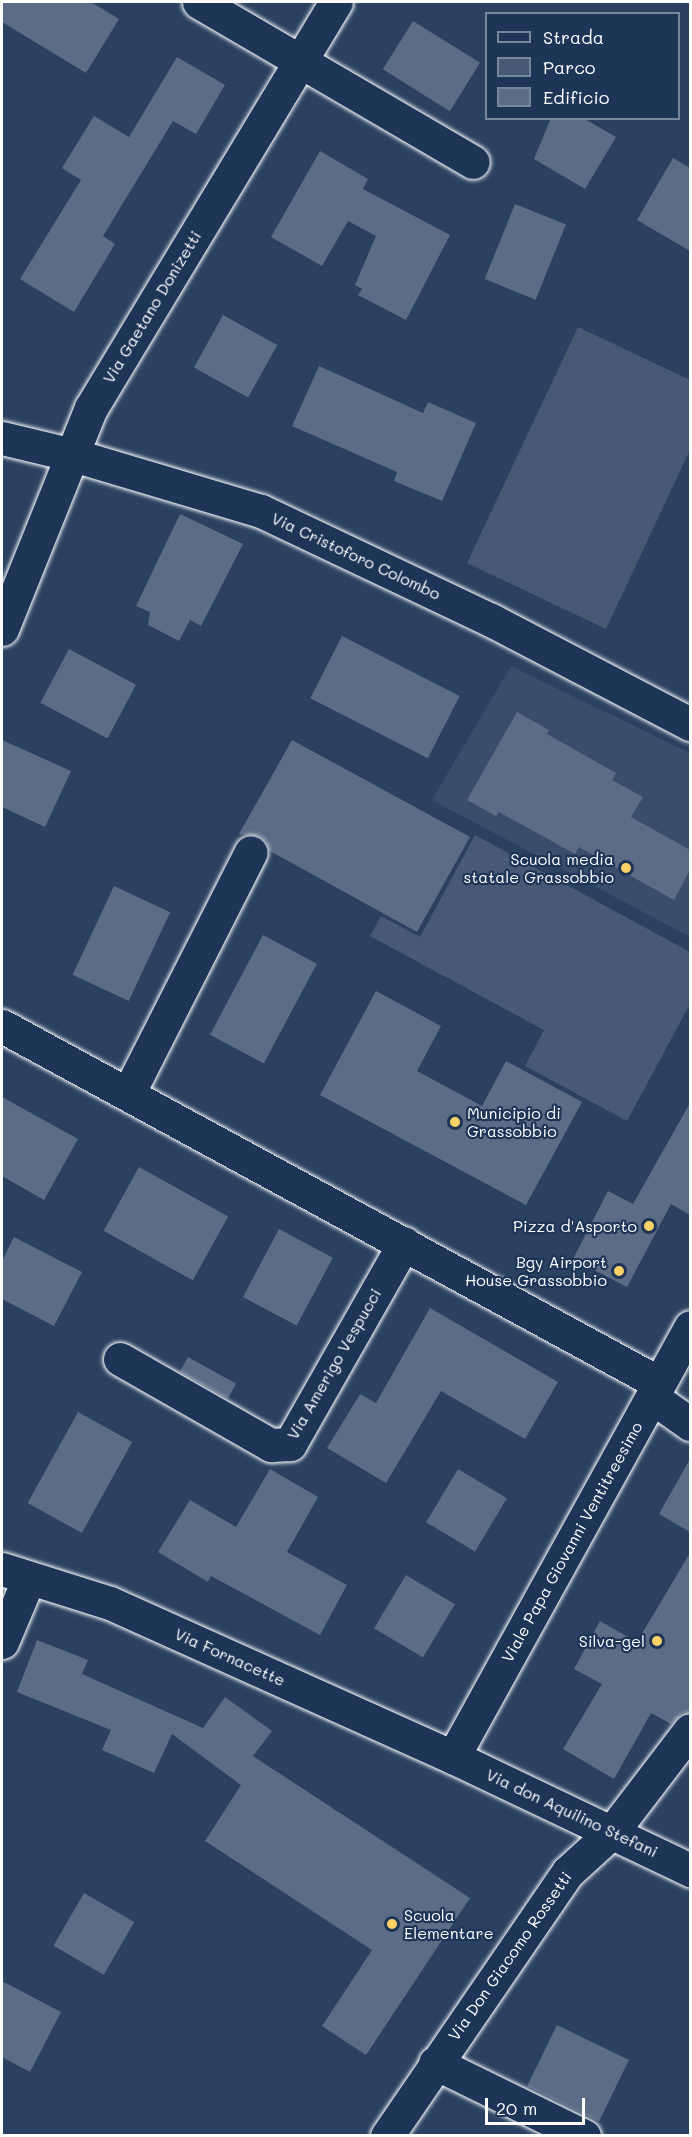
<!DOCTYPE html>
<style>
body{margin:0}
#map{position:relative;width:692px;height:2137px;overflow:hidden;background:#2a4161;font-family:Mali,sans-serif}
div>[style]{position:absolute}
.built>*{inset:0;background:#394e6c}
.green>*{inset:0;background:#465975}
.building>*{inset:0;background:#5b6c86;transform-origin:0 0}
.roads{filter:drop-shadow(0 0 2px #fff) drop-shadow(0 0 2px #fff)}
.minor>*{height:33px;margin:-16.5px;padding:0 16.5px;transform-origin:16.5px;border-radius:16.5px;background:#1d3557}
.dots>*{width:16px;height:16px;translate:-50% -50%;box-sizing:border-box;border:3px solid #1d3557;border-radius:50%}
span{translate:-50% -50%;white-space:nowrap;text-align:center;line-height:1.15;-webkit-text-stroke:4.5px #1d3557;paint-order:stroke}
.street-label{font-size:16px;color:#fff}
.poi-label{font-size:16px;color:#fff}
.right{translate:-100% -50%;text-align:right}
.left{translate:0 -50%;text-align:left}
.frame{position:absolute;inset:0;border:3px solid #fff;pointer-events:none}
.legend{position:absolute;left:485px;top:12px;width:195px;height:108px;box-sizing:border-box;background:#1d3557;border:2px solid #77869a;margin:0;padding:8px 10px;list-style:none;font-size:18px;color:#fff}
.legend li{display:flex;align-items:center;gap:12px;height:30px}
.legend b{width:30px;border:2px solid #77869a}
.scale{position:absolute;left:485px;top:2098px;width:100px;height:27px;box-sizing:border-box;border:3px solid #fff;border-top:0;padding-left:8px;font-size:18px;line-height:21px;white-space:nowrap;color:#fff;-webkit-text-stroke:4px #1d3557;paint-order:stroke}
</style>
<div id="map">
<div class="built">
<div style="clip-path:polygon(511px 666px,690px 753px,690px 937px,432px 800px)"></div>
</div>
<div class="green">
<div style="clip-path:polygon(578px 327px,690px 380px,690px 450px,606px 629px,467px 563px)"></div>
<div style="clip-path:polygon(475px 835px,690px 952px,690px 1004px,627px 1121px,525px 1066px,544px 1030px,370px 936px,381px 916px,420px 937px)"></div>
</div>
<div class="building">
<div style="clip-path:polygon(2px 2px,91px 2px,119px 19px,86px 73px,2px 22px)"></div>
<div style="left:413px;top:21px;width:79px;height:57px;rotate:32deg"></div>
<div style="clip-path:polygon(177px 57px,225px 85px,196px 134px,173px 121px,103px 236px,115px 244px,74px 312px,20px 279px,81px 180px,62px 168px,94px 116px,129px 137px)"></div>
<div style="clip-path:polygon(551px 118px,583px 118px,616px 137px,585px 189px,534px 159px)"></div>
<div style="clip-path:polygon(320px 151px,368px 179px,363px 189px,450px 235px,406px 320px,358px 295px,362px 289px,355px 285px,376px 236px,348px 221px,322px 266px,271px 237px)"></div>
<div style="clip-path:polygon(673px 158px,690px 168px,690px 251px,637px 220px)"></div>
<div style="left:515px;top:204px;width:55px;height:81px;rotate:22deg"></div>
<div style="left:223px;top:315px;width:62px;height:60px;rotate:29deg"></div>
<div style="clip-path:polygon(319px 366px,423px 413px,428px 402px,476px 423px,442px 501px,394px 481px,397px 472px,292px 426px)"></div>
<div style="clip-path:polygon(180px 514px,243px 544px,201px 626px,190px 620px,179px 641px,148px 625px,150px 612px,136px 606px)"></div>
<div style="left:342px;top:636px;width:132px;height:70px;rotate:27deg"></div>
<div style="left:69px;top:649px;width:76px;height:61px;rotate:28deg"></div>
<div style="clip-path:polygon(517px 712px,549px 730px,547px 734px,616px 773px,612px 780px,643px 797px,631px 817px,690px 850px,690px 870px,674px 900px,579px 847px,575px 854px,499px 812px,496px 816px,467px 800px)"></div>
<div style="clip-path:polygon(2px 740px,71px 771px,45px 827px,2px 807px)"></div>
<div style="clip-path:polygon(292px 740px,470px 837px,417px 932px,270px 851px,267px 842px,260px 836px,239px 834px)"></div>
<div style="left:114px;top:886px;width:62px;height:98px;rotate:25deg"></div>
<div style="left:263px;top:935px;width:61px;height:113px;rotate:28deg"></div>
<div style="clip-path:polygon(376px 991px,441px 1026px,417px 1071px,482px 1106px,506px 1061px,582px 1102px,526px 1205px,320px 1095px)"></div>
<div style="clip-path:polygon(2px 1097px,78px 1139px,44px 1200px,2px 1176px)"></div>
<div style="clip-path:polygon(690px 1103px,690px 1215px,671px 1204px,627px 1287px,573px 1259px,608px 1191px,633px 1204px)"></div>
<div style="left:139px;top:1167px;width:102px;height:73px;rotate:29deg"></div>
<div style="left:279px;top:1229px;width:61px;height:77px;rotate:28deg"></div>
<div style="clip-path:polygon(14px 1237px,82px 1272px,54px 1326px,2px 1299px,2px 1261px)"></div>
<div style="clip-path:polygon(430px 1308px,558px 1382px,525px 1439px,441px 1391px,386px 1483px,327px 1448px,360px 1394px,376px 1403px)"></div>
<div style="left:188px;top:1357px;width:55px;height:17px;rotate:29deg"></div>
<div style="left:78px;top:1412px;width:62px;height:104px;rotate:29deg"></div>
<div style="clip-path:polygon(690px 1459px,690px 1532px,659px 1514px)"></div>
<div style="clip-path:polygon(270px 1469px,318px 1497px,287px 1552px,347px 1585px,320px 1635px,211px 1576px,208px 1582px,158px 1552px,190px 1500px,236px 1527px)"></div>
<div style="left:458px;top:1469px;width:57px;height:62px;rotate:31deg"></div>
<div style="clip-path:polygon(690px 1553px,690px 1712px,682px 1713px,671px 1724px,651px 1713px,614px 1779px,563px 1749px,602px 1684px,574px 1669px,600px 1621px,637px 1642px)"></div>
<div style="left:406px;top:1575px;width:57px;height:62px;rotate:31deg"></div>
<div style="clip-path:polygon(37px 1640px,88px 1660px,82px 1674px,203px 1728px,225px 1697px,272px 1731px,253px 1756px,470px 1898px,366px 2055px,322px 2026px,372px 1950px,205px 1841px,241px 1785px,172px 1734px,154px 1773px,102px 1750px,111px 1730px,17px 1692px)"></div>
<div style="left:84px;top:1893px;width:58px;height:61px;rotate:30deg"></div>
<div style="clip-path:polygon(2px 1981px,61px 2012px,30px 2072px,2px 2057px)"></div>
<div style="left:557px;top:2025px;width:80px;height:68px;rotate:26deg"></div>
</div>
<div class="roads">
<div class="minor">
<div style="left:199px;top:2px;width:317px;rotate:30.3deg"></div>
<div style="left:2px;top:438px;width:73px;rotate:13.5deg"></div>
<div style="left:73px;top:455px;width:196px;rotate:16.6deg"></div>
<div style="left:261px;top:511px;width:255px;rotate:25.4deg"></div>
<div style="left:491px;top:620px;width:225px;rotate:27.6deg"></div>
<div style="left:2px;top:629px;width:238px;rotate:-68.1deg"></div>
<div style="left:91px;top:408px;width:474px;rotate:-58.9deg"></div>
<div style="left:2px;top:1026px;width:748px;rotate:28.52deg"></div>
<div style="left:128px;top:1094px;width:271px;rotate:-63.1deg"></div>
<div style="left:120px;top:1359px;width:174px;rotate:29.7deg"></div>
<div style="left:271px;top:1445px;width:19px;rotate:-3deg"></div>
<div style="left:290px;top:1444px;width:231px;rotate:-60.4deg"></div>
<div style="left:652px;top:1397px;width:47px;rotate:35.4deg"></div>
<div style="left:2px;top:1569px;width:113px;rotate:17.5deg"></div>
<div style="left:110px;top:1603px;width:376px;rotate:24.2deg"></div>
<div style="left:453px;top:1757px;width:263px;rotate:25.5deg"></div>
<div style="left:2px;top:1642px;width:69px;rotate:-67.1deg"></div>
<div style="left:453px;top:1757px;width:491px;rotate:-61.1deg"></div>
<div style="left:435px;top:2063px;width:166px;rotate:26.1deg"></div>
<div style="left:387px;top:2136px;width:320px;rotate:-55.6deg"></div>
<div style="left:568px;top:1872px;width:59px;rotate:-42.3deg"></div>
<div style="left:612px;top:1832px;width:128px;rotate:-52.6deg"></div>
</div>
</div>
<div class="dots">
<div style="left:626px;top:868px;background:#ffd166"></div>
<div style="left:455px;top:1122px;background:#ffd166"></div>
<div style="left:649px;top:1226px;background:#ffd166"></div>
<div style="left:619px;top:1271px;background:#ffd166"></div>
<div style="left:657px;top:1641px;background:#ffd166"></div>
<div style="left:392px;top:1924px;background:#ffd166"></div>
</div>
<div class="street-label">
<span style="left:152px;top:307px;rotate:-59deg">Via Gaetano Donizetti</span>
<span style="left:356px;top:556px;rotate:25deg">Via Cristoforo Colombo</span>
<span style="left:334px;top:1364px;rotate:-60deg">Via Amerigo Vespucci</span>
<span style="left:572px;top:1542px;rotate:-61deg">Viale Papa Giovanni Ventitreesimo</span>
<span style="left:230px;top:1657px;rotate:24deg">Via Fornacette</span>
<span style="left:572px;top:1813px;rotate:25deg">Via don Aquilino Stefani</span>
<span style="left:510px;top:1956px;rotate:-55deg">Via Don Giacomo Rossetti</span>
</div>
<div class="poi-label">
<span class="right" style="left:614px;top:868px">Scuola media<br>statale Grassobbio</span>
<span class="left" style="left:467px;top:1122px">Municipio di<br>Grassobbio</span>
<span class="right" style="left:637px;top:1226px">Pizza d'Asporto</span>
<span class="right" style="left:607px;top:1271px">Bgy Airport<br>House Grassobbio</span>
<span class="right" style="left:645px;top:1641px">Silva-gel</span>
<span class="left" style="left:404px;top:1924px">Scuola<br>Elementare</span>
</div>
<div class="frame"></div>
<ul class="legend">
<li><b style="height:8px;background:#1d3557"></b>Strada</li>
<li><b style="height:16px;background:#465975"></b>Parco</li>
<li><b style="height:16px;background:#5b6c86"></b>Edificio</li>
</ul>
<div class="scale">20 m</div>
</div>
